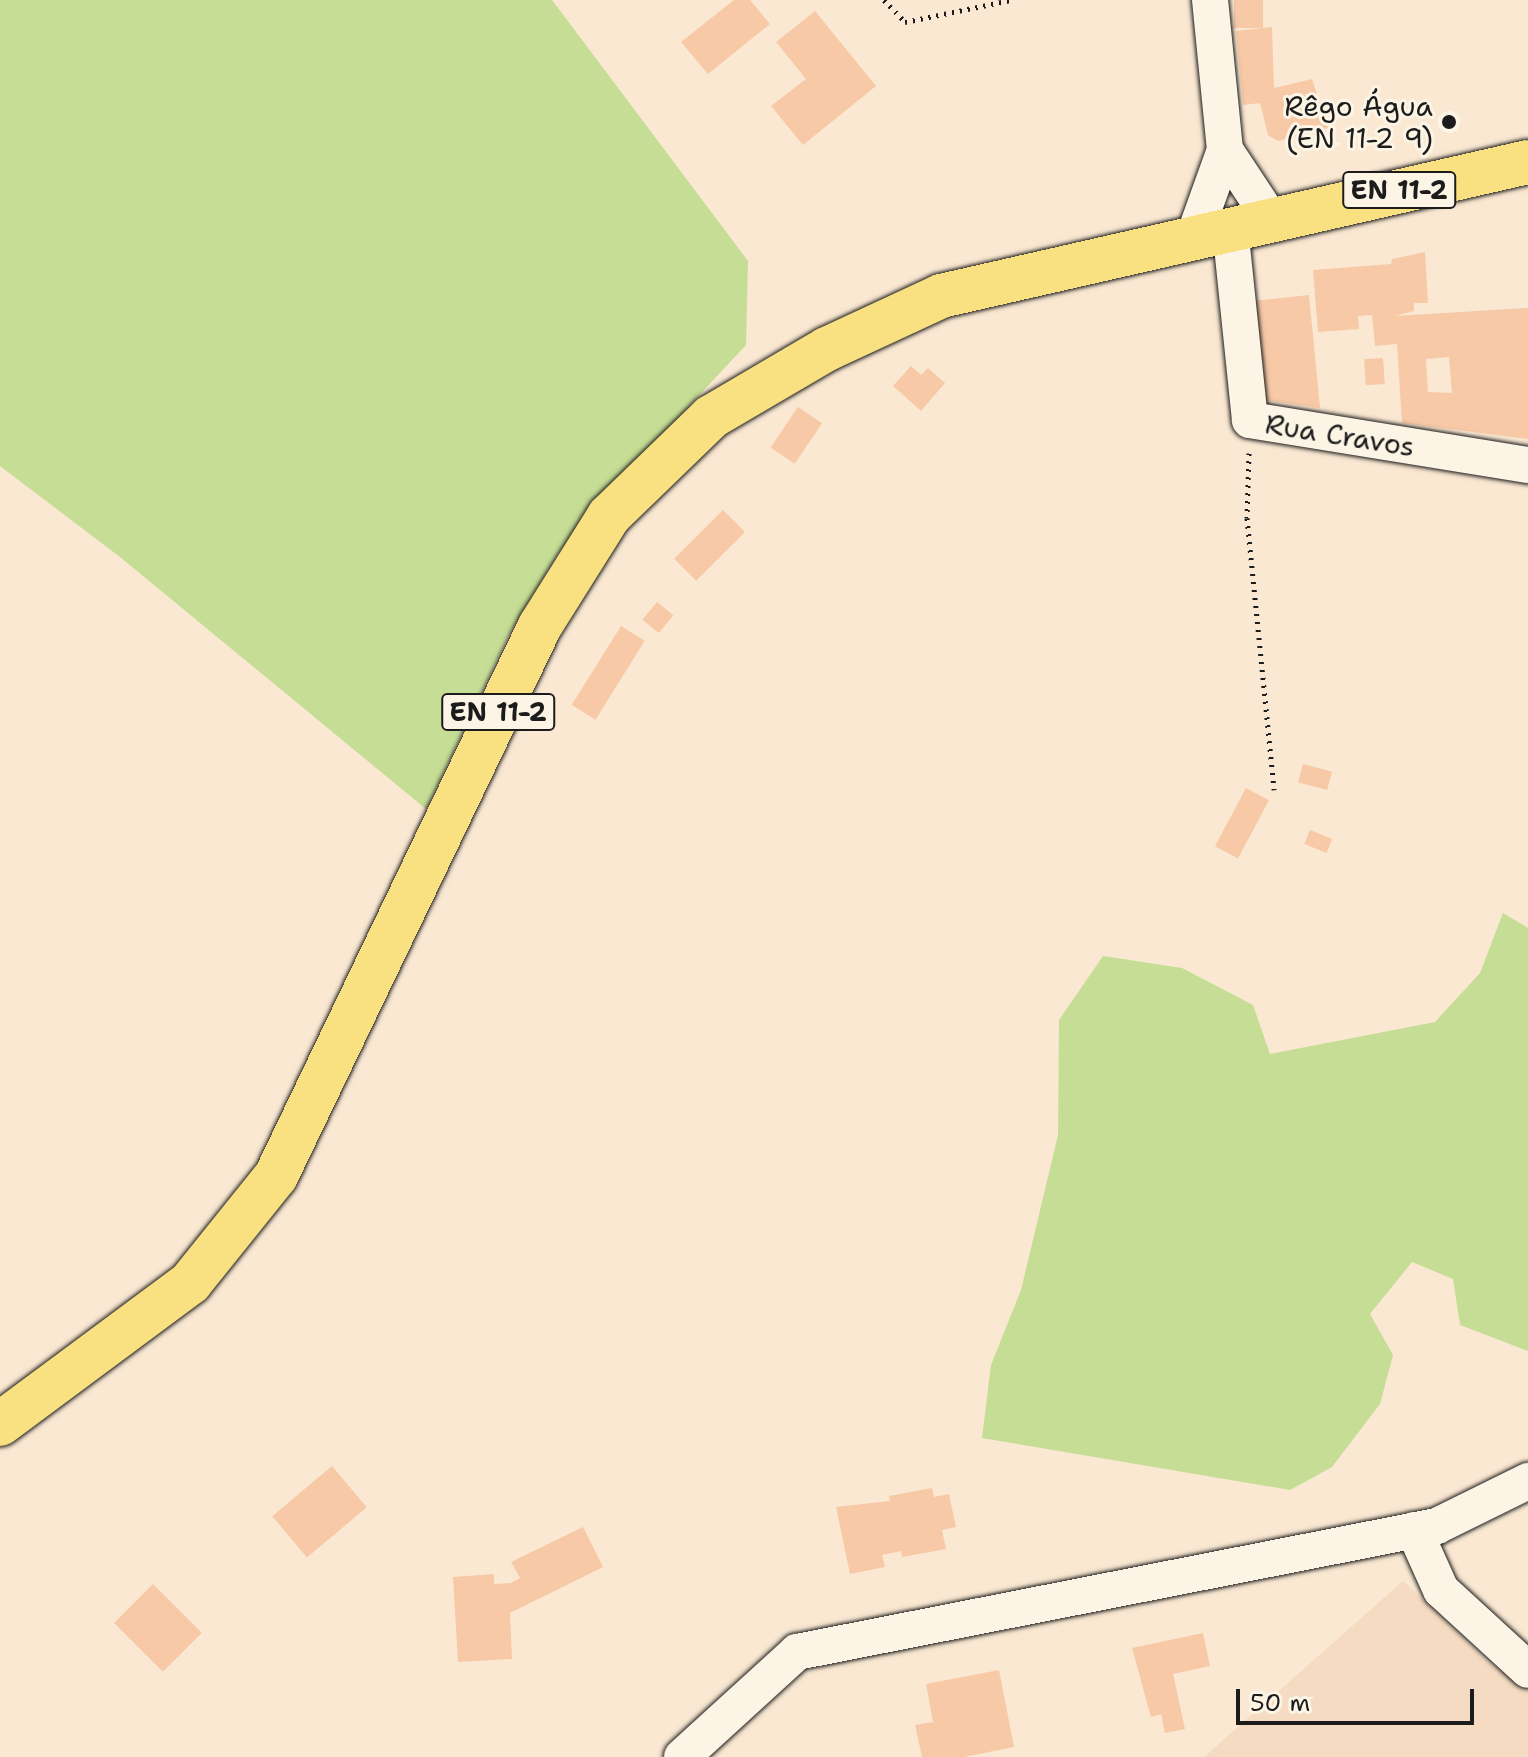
<!DOCTYPE html>
<meta charset="utf-8">
<style>
body{margin:0}
#map{position:relative;width:1528px;height:1757px;overflow:hidden;background:#fae8d2;font-family:"Shantell Sans",sans-serif}
div>[style]{position:absolute}
.built>*{inset:0;background:#f5dbc2}
.green>*{inset:0;background:#c5dd94}
.building>*{inset:0;background:#f7c9a6;transform-origin:0 0}
.path>*{height:5px;margin-top:-2.5px;transform-origin:0;background:repeating-linear-gradient(90deg,#1c1c1c 0 2px,transparent 0 8px)}
.roads{filter:drop-shadow(0 0 2px #1c1c1c) drop-shadow(0 0 2px #1c1c1c)}
.street>*{height:36px;margin:-18px;padding:0 18px;transform-origin:18px;border-radius:18px;background:#fcf5e5}
.primary>*{height:44px;margin:-22px;padding:0 22px;transform-origin:22px;border-radius:22px;background:#f9e181}
.dots>*{width:22px;height:22px;translate:-50% -50%;box-sizing:border-box;border:4px solid #fcf5e5;border-radius:50%}
span{translate:-50% -50%;white-space:nowrap;text-align:center;line-height:1.15;-webkit-text-stroke:6px #fcf5e5;paint-order:stroke}
.shield-label span{padding:2px 6px;background:#fcf5e5;border:2px solid;border-radius:6px;-webkit-text-stroke-width:0}
.shield-label{font-size:26px;color:#1c1c1c;font-weight:700}
.poi-label{font-size:28px;color:#1c1c1c}
.right{translate:-100% -50%;text-align:right}
.street-label{font-size:28px;color:#1c1c1c}
.scale{position:absolute;left:1236px;top:1689px;width:238px;height:36px;box-sizing:border-box;border:4px solid #1c1c1c;border-top:0;padding-left:10px;font-size:24px;line-height:28px;white-space:nowrap;color:#1c1c1c;-webkit-text-stroke:6px #fcf5e5;paint-order:stroke}
</style>
<div id="map">
<div class="built">
<div style="clip-path:polygon(1403px 1581px,1492px 1666px,1507px 1669px,1528px 1690px,1528px 1757px,1204px 1757px)"></div>
</div>
<div class="green">
<div style="clip-path:polygon(0 0,552px 0,748px 261px,746px 345px,588px 514px,559px 552px,511px 630px,426px 809px,120px 557px,0 466px)"></div>
<div style="clip-path:polygon(1503px 913px,1528px 928px,1528px 1351px,1460px 1325px,1453px 1279px,1412px 1262px,1370px 1314px,1393px 1355px,1380px 1404px,1332px 1467px,1290px 1490px,982px 1438px,991px 1365px,1021px 1290px,1058px 1135px,1059px 1020px,1103px 956px,1182px 968px,1253px 1005px,1270px 1054px,1435px 1022px,1480px 973px)"></div>
</div>
<div class="building">
<div style="clip-path:polygon(734px 0,750px 0,770px 24px,708px 74px,681px 42px)"></div>
<div style="left:1234px;top:0;width:29px;height:28px"></div>
<div style="clip-path:polygon(815px 11px,876px 86px,803px 145px,771px 106px,806px 79px,776px 42px)"></div>
<div style="clip-path:polygon(1272px 27px,1274px 88px,1312px 79px,1328px 128px,1278px 141px,1268px 135px,1260px 103px,1243px 105px,1236px 31px)"></div>
<div style="clip-path:polygon(evenodd,1425px 252px,1428px 303px,1414px 303px,1414px 311px,1395px 316px,1528px 308px,1528px 439px,1402px 423px,1397px 344px,1375px 346px,1372px 315px,1358px 316px,1359px 329px,1318px 332px,1313px 270px,1391px 264px,1392px 259px,1425px 252px,1449px 357px,1452px 393px,1428px 392px,1426px 359px,1449px 357px)"></div>
<div style="clip-path:polygon(1309px 295px,1320px 408px,1265px 400px,1253px 301px)"></div>
<div style="left:1383px;top:358px;width:26px;height:19px;rotate:86deg"></div>
<div style="clip-path:polygon(911px 366px,921px 375px,928px 368px,945px 383px,921px 411px,893px 386px)"></div>
<div style="left:798px;top:407px;width:29px;height:49px;rotate:34deg"></div>
<div style="left:723px;top:510px;width:31px;height:69px;rotate:45deg"></div>
<div style="left:657px;top:602px;width:21px;height:23px;rotate:39deg"></div>
<div style="left:621px;top:626px;width:28px;height:93px;rotate:32deg"></div>
<div style="left:1303px;top:764px;width:30px;height:19px;rotate:15deg"></div>
<div style="left:1246px;top:788px;width:26px;height:66px;rotate:28deg"></div>
<div style="left:1310px;top:830px;width:24px;height:15px;rotate:22deg"></div>
<div style="left:332px;top:1466px;width:54px;height:78px;rotate:50deg"></div>
<div style="clip-path:polygon(932px 1488px,934px 1497px,949px 1494px,956px 1527px,942px 1530px,946px 1549px,902px 1557px,901px 1551px,882px 1555px,885px 1567px,850px 1574px,836px 1507px,890px 1501px,889px 1496px)"></div>
<div style="clip-path:polygon(583px 1527px,603px 1567px,510px 1613px,512px 1659px,458px 1662px,453px 1577px,494px 1574px,494px 1584px,511px 1583px,520px 1578px,511px 1562px)"></div>
<div style="left:153px;top:1584px;width:69px;height:55px;rotate:45deg"></div>
<div style="clip-path:polygon(1203px 1633px,1210px 1666px,1173px 1674px,1185px 1729px,1165px 1733px,1161px 1714px,1151px 1717px,1132px 1648px)"></div>
<div style="clip-path:polygon(999px 1670px,1014px 1747px,964px 1757px,922px 1757px,915px 1725px,933px 1722px,926px 1684px)"></div>
</div>
<div class="path">
<div style="left:884px;top:0;width:30px;rotate:46deg"></div>
<div style="left:905px;top:22px;width:108px;rotate:-11.7deg"></div>
<div style="left:1249px;top:453px;width:65px;rotate:91.8deg"></div>
<div style="left:1247px;top:518px;width:273px;rotate:84.3deg"></div>
</div>
<div class="roads">
<div class="street">
<div style="left:1225px;top:150px;width:82px;rotate:56.5deg"></div>
<div style="left:1230px;top:227px;width:194px;rotate:84.1deg"></div>
<div style="left:1250px;top:420px;width:282px;rotate:9.2deg"></div>
<div style="left:1194px;top:236px;width:91px;rotate:-70.2deg"></div>
<div style="left:1225px;top:150px;width:151px;rotate:-95.7deg"></div>
<div style="left:1414px;top:1530px;width:66px;rotate:65.8deg"></div>
<div style="left:1441px;top:1590px;width:118px;rotate:42.6deg"></div>
<div style="left:682px;top:1757px;width:156px;rotate:-42.4deg"></div>
<div style="left:797px;top:1652px;width:652px;rotate:-11.14deg"></div>
<div style="left:1437px;top:1526px;width:102px;rotate:-26.3deg"></div>
</div>
<div class="primary">
<div style="left:0;top:1424px;width:237px;rotate:-36.6deg"></div>
<div style="left:190px;top:1283px;width:137px;rotate:-51.2deg"></div>
<div style="left:276px;top:1176px;width:610px;rotate:-64.36deg"></div>
<div style="left:540px;top:626px;width:130px;rotate:-57.9deg"></div>
<div style="left:609px;top:516px;width:142px;rotate:-44.1deg"></div>
<div style="left:711px;top:417px;width:134px;rotate:-30.4deg"></div>
<div style="left:827px;top:349px;width:126px;rotate:-24.9deg"></div>
<div style="left:941px;top:296px;width:602px;rotate:-12.86deg"></div>
</div>
</div>
<div class="dots">
<div style="left:1449px;top:122px;background:#1c1c1c"></div>
</div>
<div class="shield-label">
<span style="left:1399px;top:190px">EN 11-2</span>
<span style="left:498px;top:712px">EN 11-2</span>
</div>
<div class="poi-label">
<span class="right" style="left:1433px;top:122px">Rêgo Água<br>(EN 11-2 9)</span>
</div>
<div class="street-label">
<span style="left:1340px;top:435px;rotate:9deg">Rua Cravos</span>
</div>
<div class="scale">50 m</div>
</div>
